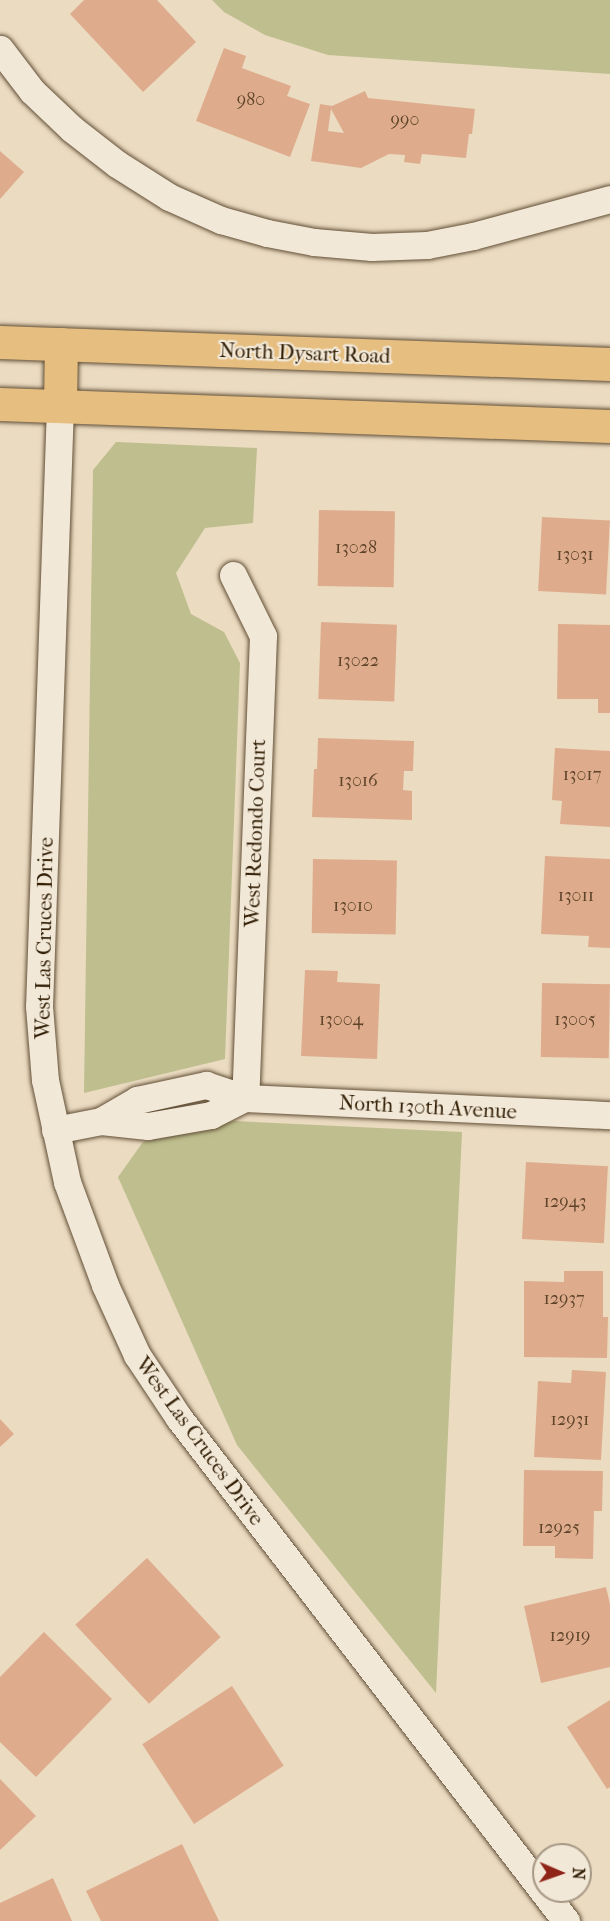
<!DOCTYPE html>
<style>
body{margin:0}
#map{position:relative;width:610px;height:1921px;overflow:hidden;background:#ebdbc1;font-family:"IM FELL French Canon",serif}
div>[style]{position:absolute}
.green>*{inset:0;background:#bebe8e}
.building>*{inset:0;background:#deac8d;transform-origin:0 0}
.roads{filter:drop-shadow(0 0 2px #614f36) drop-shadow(0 0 2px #614f36)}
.street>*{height:27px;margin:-13.5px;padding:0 13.5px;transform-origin:13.5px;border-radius:13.5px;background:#f2e8d7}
.primary>*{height:33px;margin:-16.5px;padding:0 16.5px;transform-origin:16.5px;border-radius:16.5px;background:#e6be80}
span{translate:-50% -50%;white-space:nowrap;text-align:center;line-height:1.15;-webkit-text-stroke:4.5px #f2e8d7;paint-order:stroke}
.number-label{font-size:18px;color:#5e4328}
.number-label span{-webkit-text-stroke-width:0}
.street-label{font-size:21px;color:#332007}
.north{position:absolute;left:532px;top:1843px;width:60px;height:60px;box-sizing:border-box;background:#f2e8d7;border:2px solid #a69884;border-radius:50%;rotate:92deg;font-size:16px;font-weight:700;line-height:24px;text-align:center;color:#332007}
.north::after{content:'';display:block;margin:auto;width:21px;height:27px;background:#8f2418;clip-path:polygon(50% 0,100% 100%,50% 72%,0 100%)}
</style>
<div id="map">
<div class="green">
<div style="clip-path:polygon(212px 0,610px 0,610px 74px,328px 55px,265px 35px,224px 12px)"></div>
<div style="clip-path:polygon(116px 442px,257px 448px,253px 523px,205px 528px,176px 573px,191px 614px,224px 632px,240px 663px,225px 1059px,84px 1093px,93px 470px)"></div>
<div style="clip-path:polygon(234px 1121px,462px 1132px,436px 1693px,237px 1445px,118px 1177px,143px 1142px)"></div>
</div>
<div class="building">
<div style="clip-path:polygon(84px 0,157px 0,196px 42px,143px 92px,70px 14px)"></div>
<div style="clip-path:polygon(224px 48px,246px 56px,242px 68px,291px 86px,287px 96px,310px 104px,290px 157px,196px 121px)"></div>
<div style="clip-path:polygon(evenodd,365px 91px,368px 98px,475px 109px,472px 134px,469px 134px,466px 158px,422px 154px,420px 164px,404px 162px,405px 155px,389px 154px,361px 168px,311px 161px,320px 104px,332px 106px,365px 91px,331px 109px,344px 133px,328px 131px,331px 109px)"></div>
<div style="clip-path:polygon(0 151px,24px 172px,0 199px)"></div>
<div style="left:319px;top:510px;width:76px;height:76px;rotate:1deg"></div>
<div style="left:542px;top:517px;width:68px;height:74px;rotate:3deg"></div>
<div style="left:321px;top:622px;width:76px;height:77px;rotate:2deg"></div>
<div style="clip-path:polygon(558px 624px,610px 625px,610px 713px,598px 713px,598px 699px,557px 699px)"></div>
<div style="clip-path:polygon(318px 738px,414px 741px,413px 771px,404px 771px,403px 790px,412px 791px,412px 820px,312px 817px,314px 769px,317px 769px)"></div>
<div style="clip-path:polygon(555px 748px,610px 751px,610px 827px,560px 824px,562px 801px,552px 800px)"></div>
<div style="clip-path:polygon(545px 856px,610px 859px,610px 948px,588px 947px,589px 936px,541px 934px)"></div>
<div style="left:313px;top:859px;width:84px;height:74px;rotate:1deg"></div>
<div style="clip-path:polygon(305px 970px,338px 971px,337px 982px,380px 984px,377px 1059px,301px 1056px)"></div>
<div style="left:542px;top:983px;width:68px;height:74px;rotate:1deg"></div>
<div style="left:526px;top:1162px;width:82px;height:77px;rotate:3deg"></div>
<div style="clip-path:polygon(564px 1271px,603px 1271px,603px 1317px,608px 1317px,607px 1358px,524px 1357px,524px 1281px,564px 1282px)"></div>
<div style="clip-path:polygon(572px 1370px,606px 1372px,601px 1460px,534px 1457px,538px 1381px,571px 1383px)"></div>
<div style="clip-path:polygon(0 1419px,14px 1434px,0 1447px)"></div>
<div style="clip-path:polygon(524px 1470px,603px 1471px,602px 1511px,594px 1511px,593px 1559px,555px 1558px,555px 1546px,523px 1546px)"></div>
<div style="left:147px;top:1558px;width:108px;height:98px;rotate:47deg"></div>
<div style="clip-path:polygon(606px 1587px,610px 1604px,610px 1667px,541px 1683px,524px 1606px)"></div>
<div style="clip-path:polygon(44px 1632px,112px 1699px,36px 1777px,0 1742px,0 1677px)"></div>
<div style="left:232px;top:1686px;width:95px;height:107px;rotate:57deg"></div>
<div style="clip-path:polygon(610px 1700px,610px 1787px,607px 1789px,567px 1727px)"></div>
<div style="clip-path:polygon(0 1779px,36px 1816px,0 1850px)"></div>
<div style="clip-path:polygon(182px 1844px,219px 1921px,101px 1921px,86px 1891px)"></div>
<div style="clip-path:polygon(53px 1878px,72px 1921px,0 1921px,0 1903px)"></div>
</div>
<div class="roads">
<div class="street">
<div style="left:0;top:49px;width:53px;rotate:52.7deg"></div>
<div style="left:32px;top:91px;width:55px;rotate:43.5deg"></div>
<div style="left:72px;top:129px;width:57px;rotate:37.9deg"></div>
<div style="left:117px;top:164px;width:62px;rotate:32.4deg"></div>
<div style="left:169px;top:197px;width:57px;rotate:23.9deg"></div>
<div style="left:221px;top:220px;width:48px;rotate:15.8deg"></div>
<div style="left:267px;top:233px;width:48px;rotate:10.8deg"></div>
<div style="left:314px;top:242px;width:58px;rotate:4.9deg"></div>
<div style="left:372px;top:247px;width:55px;rotate:-2.1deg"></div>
<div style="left:427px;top:245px;width:47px;rotate:-11.1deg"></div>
<div style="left:473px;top:236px;width:142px;rotate:-15.1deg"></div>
<div style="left:60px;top:406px;width:600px;rotate:92deg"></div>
<div style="left:39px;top:1006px;width:74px;rotate:85.4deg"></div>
<div style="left:45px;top:1080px;width:104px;rotate:77.8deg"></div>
<div style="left:67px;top:1182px;width:110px;rotate:69.7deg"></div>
<div style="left:105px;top:1285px;width:77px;rotate:65.4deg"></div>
<div style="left:137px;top:1355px;width:76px;rotate:56.3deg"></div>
<div style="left:179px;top:1418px;width:635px;rotate:52.43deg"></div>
<div style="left:233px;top:575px;width:68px;rotate:63.8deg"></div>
<div style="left:263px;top:636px;width:462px;rotate:92.2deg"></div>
<div style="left:101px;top:1121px;width:42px;rotate:-30.3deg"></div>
<div style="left:137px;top:1100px;width:71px;rotate:-12.3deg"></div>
<div style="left:206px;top:1085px;width:41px;rotate:18.4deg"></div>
<div style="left:245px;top:1098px;width:365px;rotate:2.7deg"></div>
<div style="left:55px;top:1130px;width:47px;rotate:-11.1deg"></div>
<div style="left:101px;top:1121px;width:47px;rotate:6.1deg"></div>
<div style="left:148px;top:1126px;width:64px;rotate:-9.9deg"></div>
<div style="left:211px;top:1115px;width:38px;rotate:-27deg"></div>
</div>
<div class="primary">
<div style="left:0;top:342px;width:610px;rotate:2.07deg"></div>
<div style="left:0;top:404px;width:610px;rotate:2.07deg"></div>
<div style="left:60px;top:406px;width:62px;rotate:-89.1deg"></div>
</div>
</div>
<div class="number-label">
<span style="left:251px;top:100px">980</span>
<span style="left:405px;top:120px">990</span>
<span style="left:356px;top:548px">13028</span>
<span style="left:575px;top:555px">13031</span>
<span style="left:358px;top:661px">13022</span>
<span style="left:582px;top:775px">13017</span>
<span style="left:358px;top:781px">13016</span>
<span style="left:576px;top:896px">13011</span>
<span style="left:353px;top:906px">13010</span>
<span style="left:341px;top:1020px">13004</span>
<span style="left:575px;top:1020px">13005</span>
<span style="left:565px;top:1202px">12943</span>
<span style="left:564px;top:1299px">12937</span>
<span style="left:570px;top:1420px">12931</span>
<span style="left:559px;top:1528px">12925</span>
<span style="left:570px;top:1636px">12919</span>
</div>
<div class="street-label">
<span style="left:305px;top:353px;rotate:2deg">North Dysart Road</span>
<span style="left:255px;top:833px;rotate:-88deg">West Redondo Court</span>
<span style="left:44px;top:938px;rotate:-89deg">West Las Cruces Drive</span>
<span style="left:428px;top:1107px;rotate:3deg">North 130th Avenue</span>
<span style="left:200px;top:1441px;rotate:54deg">West Las Cruces Drive</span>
</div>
<div class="north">N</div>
</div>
